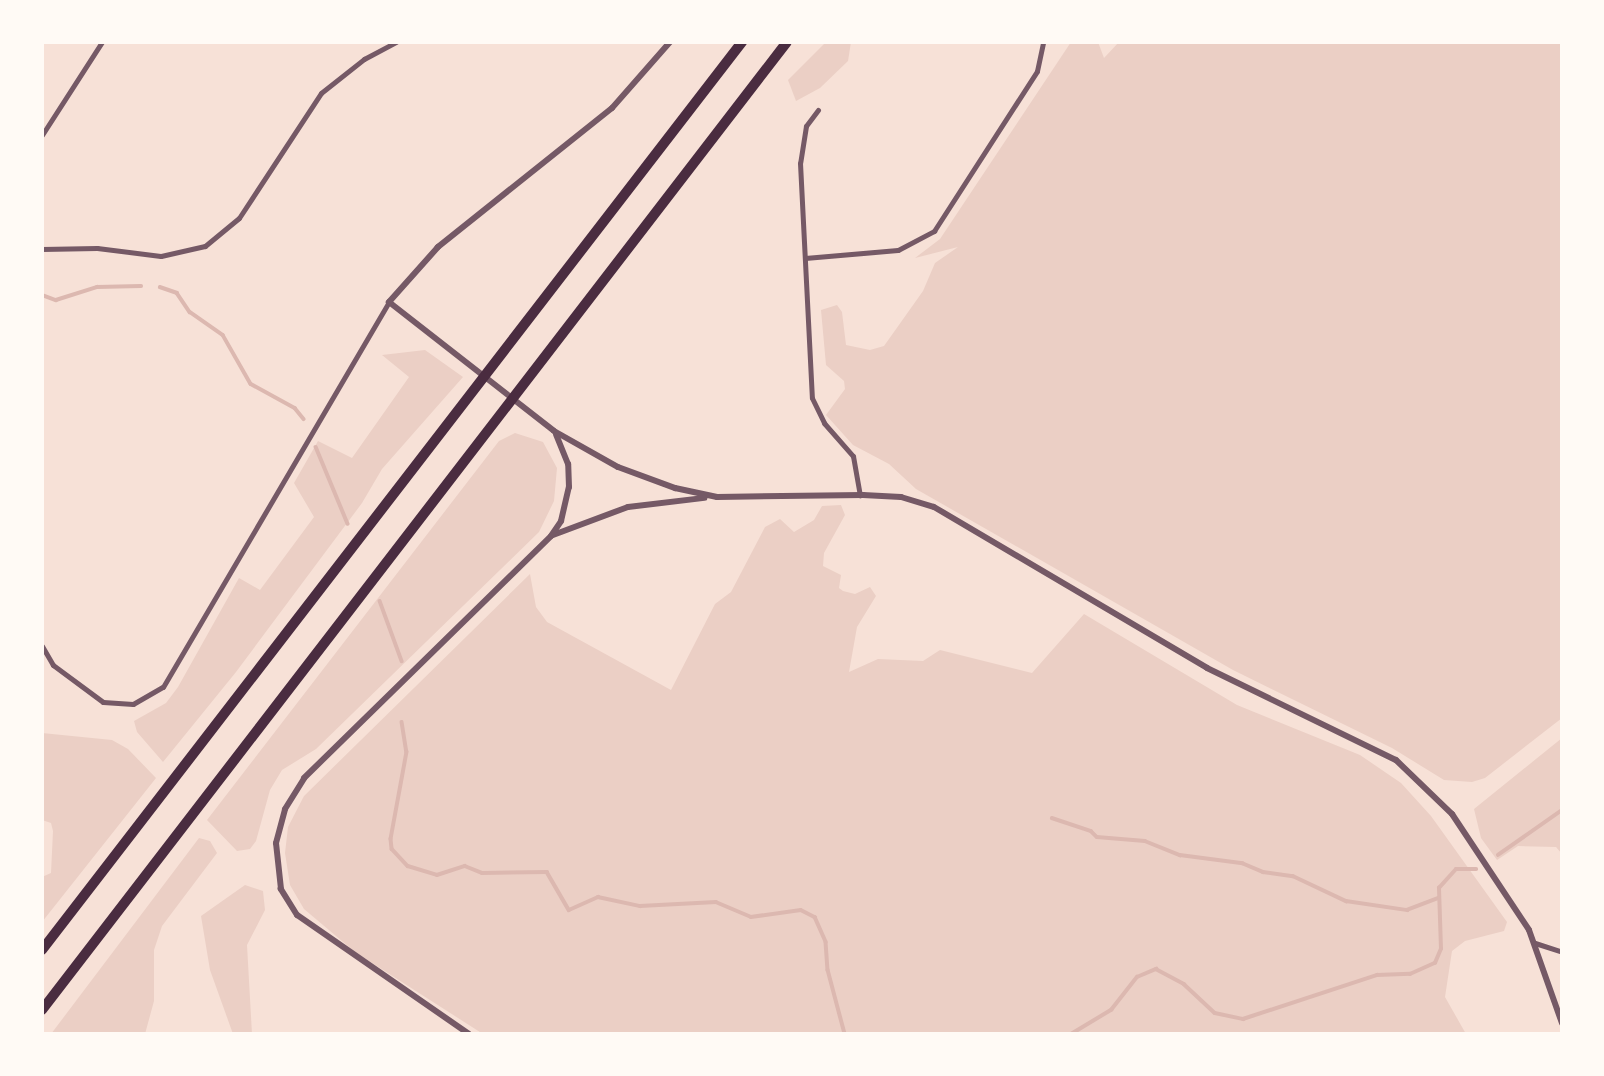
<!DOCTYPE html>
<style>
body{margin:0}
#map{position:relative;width:1604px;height:1076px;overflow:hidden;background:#f7e1d7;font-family:"DejaVu Sans",sans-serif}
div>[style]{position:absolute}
.green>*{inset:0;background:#ebcfc5}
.stream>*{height:3.5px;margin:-1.75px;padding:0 1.75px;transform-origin:1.75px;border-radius:1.75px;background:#dcb8b0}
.minor>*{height:5px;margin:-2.5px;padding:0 2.5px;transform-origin:2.5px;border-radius:2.5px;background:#755966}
.tertiary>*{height:6px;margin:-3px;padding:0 3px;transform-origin:3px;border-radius:3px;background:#755966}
.motorway>*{height:10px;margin:-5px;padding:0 5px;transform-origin:5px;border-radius:5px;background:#4a2c40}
span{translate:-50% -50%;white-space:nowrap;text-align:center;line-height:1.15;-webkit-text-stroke:7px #fffaf5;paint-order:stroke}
.frame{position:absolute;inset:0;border:44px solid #fffaf5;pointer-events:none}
</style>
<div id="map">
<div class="green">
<div style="clip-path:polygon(826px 42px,851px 42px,848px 61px,820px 88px,796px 101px,788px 80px)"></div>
<div style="clip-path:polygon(1071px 42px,1098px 42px,1104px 58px,1119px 42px,1562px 42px,1562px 718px,1485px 778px,1472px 782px,1444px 780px,1392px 748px,1233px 670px,916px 489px,889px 464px,853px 445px,826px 415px,845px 389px,844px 381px,826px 365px,821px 310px,837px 305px,842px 312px,846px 345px,870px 350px,884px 346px,923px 291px,935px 263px,958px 247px,915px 258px,940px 239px)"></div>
<div style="clip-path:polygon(425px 350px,463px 377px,382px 469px,362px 503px,236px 672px,163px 762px,137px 732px,134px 721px,166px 703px,178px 687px,239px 578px,260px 590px,314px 517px,294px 483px,318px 441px,352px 458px,409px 377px,382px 355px)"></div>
<div style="clip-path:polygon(515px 433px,543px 442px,557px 468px,554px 501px,539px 532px,316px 749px,282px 770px,270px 790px,256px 841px,250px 849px,237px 851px,207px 820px,499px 441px)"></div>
<div style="clip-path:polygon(841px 505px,845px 515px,824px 553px,823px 566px,841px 575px,839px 588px,843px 591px,855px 594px,870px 587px,876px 596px,857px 627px,849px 672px,878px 659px,923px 661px,940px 650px,1032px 673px,1084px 614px,1237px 705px,1360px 755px,1401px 783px,1431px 816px,1507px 922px,1504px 931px,1465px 941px,1452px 951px,1445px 997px,1466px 1034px,483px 1034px,355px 952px,304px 909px,290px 885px,285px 853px,288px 827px,304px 796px,530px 574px,536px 607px,547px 622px,671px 690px,715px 604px,731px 592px,765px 527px,780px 519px,794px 532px,814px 520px,822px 506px)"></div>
<div style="clip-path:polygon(42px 733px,112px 740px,128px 749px,156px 778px,42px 922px,42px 877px,51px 873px,53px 831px,51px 823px,42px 820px)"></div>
<div style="clip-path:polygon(1562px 738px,1562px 854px,1556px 847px,1518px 846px,1497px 860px,1481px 838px,1474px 809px)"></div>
<div style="clip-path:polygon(199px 838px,210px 841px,217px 853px,162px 926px,154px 950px,154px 1001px,145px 1034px,51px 1034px)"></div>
<div style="clip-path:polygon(245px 885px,263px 891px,265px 910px,247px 945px,252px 1034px,233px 1034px,210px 970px,201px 916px)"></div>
</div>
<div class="stream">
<div style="left:160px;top:287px;width:18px;rotate:19deg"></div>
<div style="left:177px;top:293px;width:23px;rotate:56deg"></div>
<div style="left:190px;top:312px;width:40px;rotate:34.9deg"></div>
<div style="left:223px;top:335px;width:56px;rotate:60.3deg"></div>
<div style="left:251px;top:384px;width:50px;rotate:28.6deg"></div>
<div style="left:295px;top:408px;width:14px;rotate:51deg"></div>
<div style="left:42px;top:295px;width:15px;rotate:20deg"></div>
<div style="left:56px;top:300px;width:43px;rotate:-17.6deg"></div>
<div style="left:97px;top:287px;width:44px;rotate:-1.3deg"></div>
<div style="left:316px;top:447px;width:83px;rotate:67.4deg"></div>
<div style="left:380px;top:601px;width:64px;rotate:69.9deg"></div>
<div style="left:402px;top:722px;width:30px;rotate:81deg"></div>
<div style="left:407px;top:752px;width:88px;rotate:100.4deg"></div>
<div style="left:391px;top:839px;width:10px;rotate:84deg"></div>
<div style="left:392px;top:849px;width:23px;rotate:47deg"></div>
<div style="left:408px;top:866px;width:30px;rotate:17deg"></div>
<div style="left:437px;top:875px;width:29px;rotate:-18deg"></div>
<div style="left:465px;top:866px;width:18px;rotate:22deg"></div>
<div style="left:482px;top:873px;width:65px;rotate:-0.9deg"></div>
<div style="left:547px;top:872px;width:44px;rotate:59.9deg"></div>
<div style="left:569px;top:910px;width:32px;rotate:-24deg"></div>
<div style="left:598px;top:897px;width:43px;rotate:12.1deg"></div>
<div style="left:640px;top:906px;width:76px;rotate:-3deg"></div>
<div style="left:716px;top:902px;width:38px;rotate:23deg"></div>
<div style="left:751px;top:917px;width:50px;rotate:-8deg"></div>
<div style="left:801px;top:910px;width:16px;rotate:27deg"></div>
<div style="left:815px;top:917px;width:27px;rotate:66deg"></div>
<div style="left:826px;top:942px;width:28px;rotate:86deg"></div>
<div style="left:828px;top:970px;width:66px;rotate:75.1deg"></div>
<div style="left:1052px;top:818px;width:41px;rotate:18.4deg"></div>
<div style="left:1091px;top:831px;width:8px;rotate:45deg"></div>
<div style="left:1097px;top:837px;width:48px;rotate:4.8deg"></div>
<div style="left:1145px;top:841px;width:38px;rotate:22deg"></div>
<div style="left:1180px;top:855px;width:63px;rotate:7.4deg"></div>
<div style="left:1242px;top:863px;width:23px;rotate:23deg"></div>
<div style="left:1263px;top:872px;width:30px;rotate:8deg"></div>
<div style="left:1293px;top:876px;width:59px;rotate:25.3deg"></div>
<div style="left:1346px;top:901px;width:62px;rotate:8.4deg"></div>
<div style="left:1407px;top:910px;width:34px;rotate:-21deg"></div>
<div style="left:1498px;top:855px;width:78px;rotate:-35.1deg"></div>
<div style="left:1031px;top:1034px;width:14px"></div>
<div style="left:1071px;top:1034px;width:47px;rotate:-31deg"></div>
<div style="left:1111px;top:1010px;width:42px;rotate:-51.8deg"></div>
<div style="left:1137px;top:977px;width:21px;rotate:-23deg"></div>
<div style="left:1156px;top:969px;width:32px;rotate:28deg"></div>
<div style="left:1184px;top:984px;width:42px;rotate:43.1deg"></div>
<div style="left:1215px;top:1013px;width:29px;rotate:12deg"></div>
<div style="left:1243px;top:1019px;width:141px;rotate:-18.2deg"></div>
<div style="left:1377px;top:975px;width:33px;rotate:-2deg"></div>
<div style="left:1410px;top:974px;width:27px;rotate:-24deg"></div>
<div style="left:1435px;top:963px;width:15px;rotate:-67deg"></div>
<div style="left:1441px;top:949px;width:61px;rotate:-91.9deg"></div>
<div style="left:1439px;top:888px;width:25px;rotate:-48deg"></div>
<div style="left:1456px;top:869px;width:20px"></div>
</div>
<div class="minor">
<div style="left:818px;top:110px;width:20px;rotate:127deg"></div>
<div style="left:806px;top:126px;width:37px;rotate:99deg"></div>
<div style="left:800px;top:163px;width:235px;rotate:87.1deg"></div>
<div style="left:812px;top:398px;width:28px;rotate:64deg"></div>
<div style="left:824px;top:423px;width:44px;rotate:48.7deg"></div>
<div style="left:853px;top:456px;width:40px;rotate:80deg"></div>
<div style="left:42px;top:135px;width:111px;rotate:-57.2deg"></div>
<div style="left:42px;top:249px;width:55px;rotate:-1deg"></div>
<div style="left:97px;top:248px;width:64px;rotate:7.1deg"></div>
<div style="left:161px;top:256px;width:45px;rotate:-12.8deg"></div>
<div style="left:205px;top:246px;width:44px;rotate:-39.5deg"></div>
<div style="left:239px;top:218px;width:149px;rotate:-56.7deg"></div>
<div style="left:321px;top:93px;width:55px;rotate:-38.3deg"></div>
<div style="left:364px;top:59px;width:36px;rotate:-28deg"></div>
<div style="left:805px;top:258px;width:93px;rotate:-4.9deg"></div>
<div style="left:898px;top:250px;width:41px;rotate:-27.8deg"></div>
<div style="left:934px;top:231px;width:190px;rotate:-57.2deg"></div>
<div style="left:1037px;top:71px;width:30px;rotate:-78deg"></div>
<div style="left:42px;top:646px;width:22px;rotate:60deg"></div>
<div style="left:53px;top:665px;width:62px;rotate:36.5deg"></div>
<div style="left:103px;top:702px;width:30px;rotate:4deg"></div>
<div style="left:133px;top:704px;width:34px;rotate:-30deg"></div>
<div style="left:163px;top:687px;width:446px;rotate:-59.6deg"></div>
<div style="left:1535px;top:943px;width:28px;rotate:18deg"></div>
</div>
<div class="tertiary">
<div style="left:670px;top:42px;width:88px;rotate:131.3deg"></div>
<div style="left:612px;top:108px;width:223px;rotate:141.4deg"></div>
<div style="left:438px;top:247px;width:74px;rotate:131.7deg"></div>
<div style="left:389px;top:302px;width:209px;rotate:38deg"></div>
<div style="left:554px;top:431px;width:73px;rotate:29.4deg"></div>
<div style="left:618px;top:467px;width:61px;rotate:20.2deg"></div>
<div style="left:675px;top:488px;width:43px;rotate:12.1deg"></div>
<div style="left:717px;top:497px;width:146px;rotate:-0.8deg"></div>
<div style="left:863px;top:495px;width:38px;rotate:3deg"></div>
<div style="left:901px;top:497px;width:34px;rotate:17deg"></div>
<div style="left:934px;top:507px;width:317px;rotate:30.5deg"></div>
<div style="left:1207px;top:668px;width:210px;rotate:26deg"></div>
<div style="left:1396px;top:760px;width:78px;rotate:44deg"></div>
<div style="left:1452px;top:814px;width:139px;rotate:56.4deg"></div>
<div style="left:1529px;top:930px;width:99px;rotate:70.5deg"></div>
<div style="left:553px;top:535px;width:80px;rotate:-20.5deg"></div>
<div style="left:628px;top:507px;width:77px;rotate:-6.8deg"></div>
<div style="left:469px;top:1034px;width:209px;rotate:-145.3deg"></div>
<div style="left:297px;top:915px;width:31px;rotate:-122deg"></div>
<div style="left:281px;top:889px;width:46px;rotate:-96.2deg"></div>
<div style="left:276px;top:843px;width:35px;rotate:-75deg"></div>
<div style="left:285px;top:809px;width:36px;rotate:-58deg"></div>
<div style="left:304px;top:778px;width:346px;rotate:-44.4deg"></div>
<div style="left:551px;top:536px;width:18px;rotate:-56deg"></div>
<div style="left:561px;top:521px;width:35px;rotate:-77deg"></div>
<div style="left:569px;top:487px;width:23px;rotate:-92deg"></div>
<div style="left:568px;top:464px;width:32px;rotate:-112deg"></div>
</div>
<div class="motorway">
<div style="left:42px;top:950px;width:1147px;rotate:-52.37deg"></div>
<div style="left:42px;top:1010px;width:1221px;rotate:-52.42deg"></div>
</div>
<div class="frame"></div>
</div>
